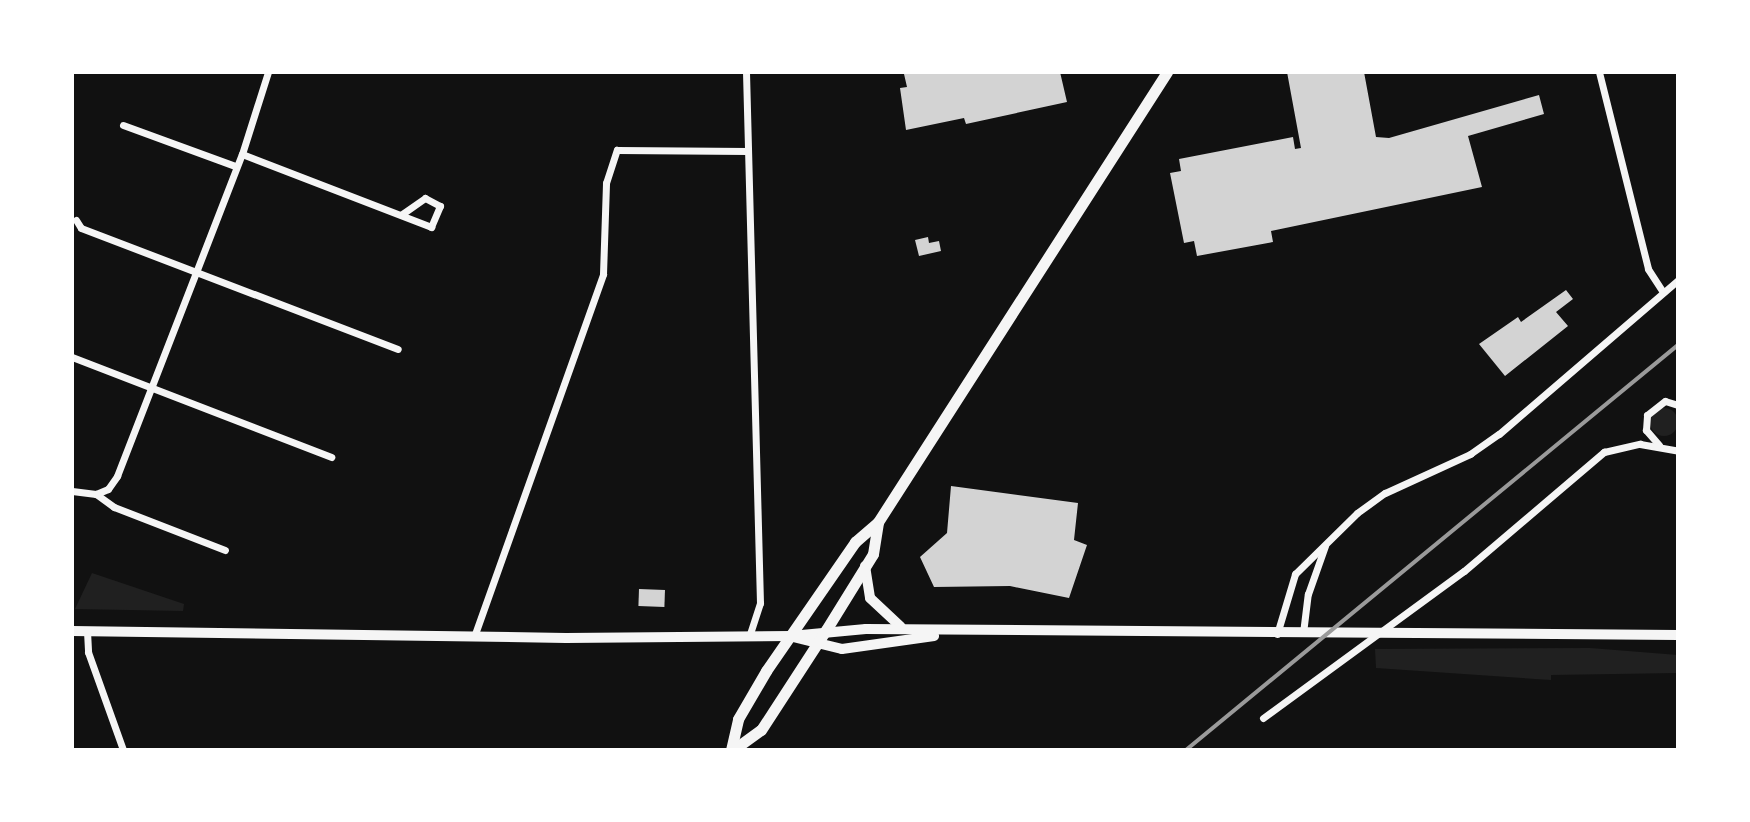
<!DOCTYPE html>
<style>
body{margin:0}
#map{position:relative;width:1750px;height:822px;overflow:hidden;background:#111;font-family:"DM Sans",sans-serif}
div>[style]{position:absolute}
.green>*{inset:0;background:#202020}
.round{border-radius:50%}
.building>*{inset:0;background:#d3d3d3;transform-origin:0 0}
.minor>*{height:7px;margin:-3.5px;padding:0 3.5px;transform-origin:3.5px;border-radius:3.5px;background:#f5f5f5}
.secondary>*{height:10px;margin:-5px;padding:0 5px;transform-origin:5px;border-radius:5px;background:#f5f5f5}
.primary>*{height:11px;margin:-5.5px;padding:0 5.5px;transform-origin:5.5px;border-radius:5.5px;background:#f5f5f5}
.rail>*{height:4px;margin:-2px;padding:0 2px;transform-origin:2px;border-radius:2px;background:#9a9a9a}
span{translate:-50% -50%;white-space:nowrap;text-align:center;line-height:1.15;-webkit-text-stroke:6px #fff;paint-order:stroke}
.frame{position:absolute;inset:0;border:74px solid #fff;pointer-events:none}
</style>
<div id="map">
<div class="green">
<div class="round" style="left:1650px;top:408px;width:28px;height:28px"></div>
<div style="clip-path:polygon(92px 573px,184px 604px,183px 611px,75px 609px)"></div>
<div style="clip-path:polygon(1590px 648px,1678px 655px,1678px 673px,1551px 675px,1551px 680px,1376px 668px,1375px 649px)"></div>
</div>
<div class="building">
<div style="clip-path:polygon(915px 72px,1060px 72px,1067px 102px,966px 124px,964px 118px,906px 130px,900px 88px,907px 87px,904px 74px)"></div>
<div style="clip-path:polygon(1287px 72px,1364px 72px,1376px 137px,1389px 138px,1539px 95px,1544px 114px,1468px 136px,1482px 187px,1271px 231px,1273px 242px,1197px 256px,1194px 241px,1184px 243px,1170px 173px,1181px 171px,1179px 159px,1293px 137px,1295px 149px,1301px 148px)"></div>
<div style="clip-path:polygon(928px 237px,929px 243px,939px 241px,941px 251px,919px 256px,915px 240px)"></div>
<div style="clip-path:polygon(1566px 290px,1573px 299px,1556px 312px,1568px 326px,1505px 376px,1479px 344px,1518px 317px,1521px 322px)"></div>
<div style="clip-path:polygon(951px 486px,1078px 503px,1074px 540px,1087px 545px,1069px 598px,1010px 586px,934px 587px,920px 557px,947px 533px)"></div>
<div style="left:639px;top:589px;width:26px;height:17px;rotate:2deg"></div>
</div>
<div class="minor">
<div style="left:746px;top:72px;width:531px;rotate:88.49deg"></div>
<div style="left:760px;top:603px;width:35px;rotate:108deg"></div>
<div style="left:1599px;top:72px;width:203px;rotate:76deg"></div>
<div style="left:1648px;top:269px;width:27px;rotate:57deg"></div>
<div style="left:123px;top:125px;width:119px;rotate:20.1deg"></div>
<div style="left:242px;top:154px;width:203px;rotate:21.1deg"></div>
<div style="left:431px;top:227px;width:23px;rotate:-67deg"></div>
<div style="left:440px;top:206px;width:17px;rotate:-152deg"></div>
<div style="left:425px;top:198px;width:29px;rotate:145deg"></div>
<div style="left:76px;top:220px;width:9px;rotate:58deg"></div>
<div style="left:81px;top:228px;width:339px;rotate:20.9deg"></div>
<div style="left:72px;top:357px;width:278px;rotate:21.1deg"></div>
<div style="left:1659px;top:445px;width:20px;rotate:-131deg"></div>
<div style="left:1646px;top:430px;width:15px;rotate:-86deg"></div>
<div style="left:1647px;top:415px;width:23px;rotate:-38deg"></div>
<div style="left:1665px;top:401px;width:14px;rotate:17deg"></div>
<div style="left:72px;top:491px;width:24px;rotate:7deg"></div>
<div style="left:96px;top:494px;width:13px;rotate:-23deg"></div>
<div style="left:108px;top:489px;width:16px;rotate:-55deg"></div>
<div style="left:117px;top:476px;width:345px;rotate:-68.8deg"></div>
<div style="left:242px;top:154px;width:86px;rotate:-72.4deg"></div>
<div style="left:96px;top:494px;width:22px;rotate:36deg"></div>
<div style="left:114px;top:507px;width:119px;rotate:21.2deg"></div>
<div style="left:87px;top:631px;width:21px;rotate:87deg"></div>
<div style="left:88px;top:652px;width:104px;rotate:70.3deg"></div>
<div style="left:1303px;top:633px;width:39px;rotate:-83deg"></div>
<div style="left:1308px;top:594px;width:51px;rotate:-70.5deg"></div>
<div style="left:475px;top:634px;width:382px;rotate:-70.4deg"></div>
<div style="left:603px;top:274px;width:91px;rotate:-88.1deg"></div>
<div style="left:606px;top:183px;width:35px;rotate:-72deg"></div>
<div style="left:617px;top:150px;width:131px;rotate:0.4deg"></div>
<div style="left:1277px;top:634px;width:63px;rotate:-73.3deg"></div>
<div style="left:1295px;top:574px;width:87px;rotate:-44.5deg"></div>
<div style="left:1357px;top:513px;width:34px;rotate:-36deg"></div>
<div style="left:1385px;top:493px;width:94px;rotate:-24.6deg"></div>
<div style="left:1470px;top:454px;width:35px;rotate:-35deg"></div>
<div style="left:1499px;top:434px;width:236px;rotate:-40.7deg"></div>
<div style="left:1263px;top:718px;width:249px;rotate:-36.2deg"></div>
<div style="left:1464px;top:571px;width:184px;rotate:-40.4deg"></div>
<div style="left:1604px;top:452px;width:37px;rotate:-13deg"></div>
<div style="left:1640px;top:444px;width:39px;rotate:10deg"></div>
</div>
<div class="secondary">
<div style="left:865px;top:566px;width:32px;rotate:81deg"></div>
<div style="left:870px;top:598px;width:42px;rotate:43.1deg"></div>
<div style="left:72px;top:631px;width:494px;rotate:0.8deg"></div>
<div style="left:566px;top:638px;width:225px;rotate:-0.5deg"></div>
<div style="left:791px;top:636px;width:75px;rotate:-5.3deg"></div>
<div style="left:866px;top:629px;width:812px;rotate:0.42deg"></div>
<div style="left:793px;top:637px;width:50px;rotate:13.8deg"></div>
<div style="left:842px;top:649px;width:93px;rotate:-8deg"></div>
</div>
<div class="primary">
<div style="left:731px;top:750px;width:32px;rotate:-77deg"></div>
<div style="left:738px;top:719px;width:56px;rotate:-59.7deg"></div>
<div style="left:766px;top:671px;width:157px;rotate:-55.4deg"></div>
<div style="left:855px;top:542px;width:30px;rotate:-41deg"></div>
<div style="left:878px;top:522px;width:535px;rotate:-57.29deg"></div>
<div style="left:733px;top:750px;width:34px;rotate:-36deg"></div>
<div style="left:761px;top:730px;width:119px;rotate:-57deg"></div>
<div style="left:826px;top:630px;width:89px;rotate:-58.3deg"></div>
<div style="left:873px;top:554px;width:32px;rotate:-81deg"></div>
</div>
<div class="rail">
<div style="left:1186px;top:750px;width:637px;rotate:-39.46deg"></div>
</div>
<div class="frame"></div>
</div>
